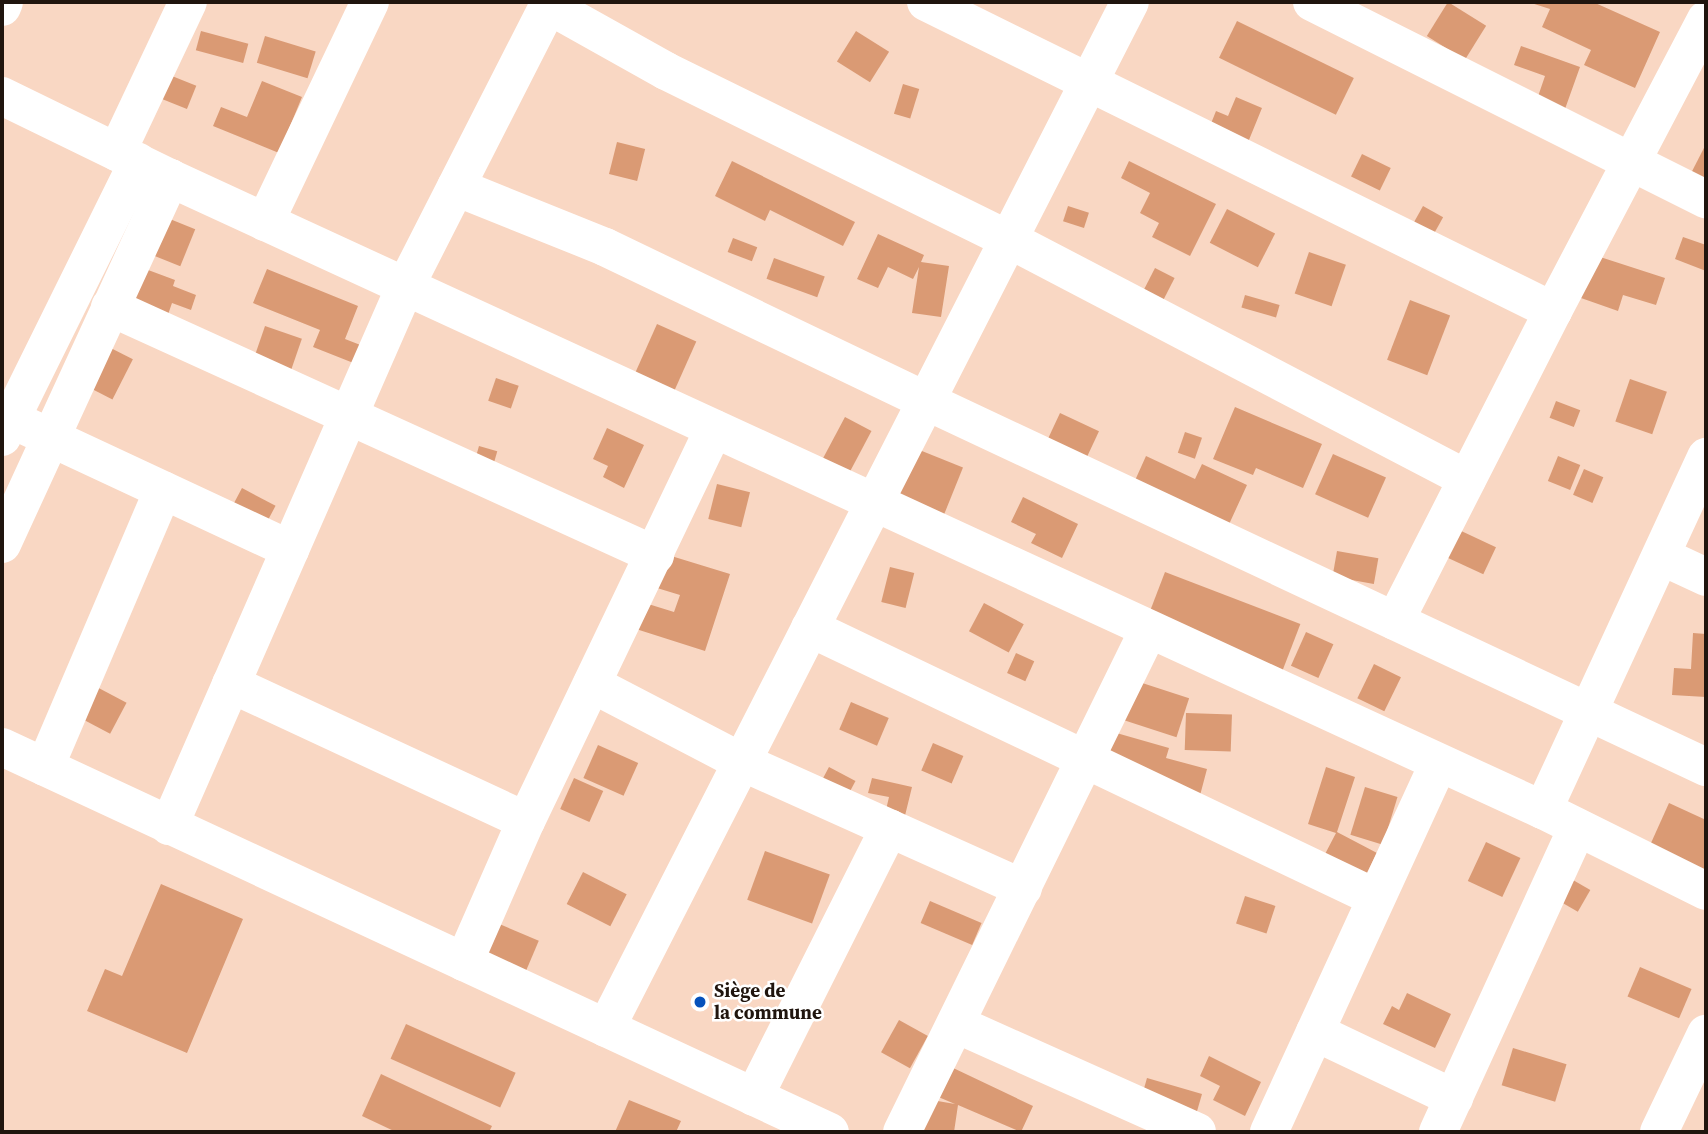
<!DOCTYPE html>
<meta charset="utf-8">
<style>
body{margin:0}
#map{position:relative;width:1708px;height:1134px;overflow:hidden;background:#f9d7c3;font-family:"Source Serif 4",serif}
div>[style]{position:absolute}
.building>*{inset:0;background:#da9a74;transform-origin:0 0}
.minor>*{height:38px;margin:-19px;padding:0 19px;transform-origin:19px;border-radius:19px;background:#fff}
.dots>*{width:19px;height:19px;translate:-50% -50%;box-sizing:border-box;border:4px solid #fff;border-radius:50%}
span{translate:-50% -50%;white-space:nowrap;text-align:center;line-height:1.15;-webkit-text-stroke:5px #fff;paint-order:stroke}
.poi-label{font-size:19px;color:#20150e;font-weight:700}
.left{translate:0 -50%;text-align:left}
.frame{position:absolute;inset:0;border:4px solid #20150e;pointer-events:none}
</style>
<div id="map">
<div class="building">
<div style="left:1448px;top:2px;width:45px;height:40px;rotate:32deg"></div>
<div style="clip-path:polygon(1528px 2px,1593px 2px,1660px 32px,1635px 88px,1584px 65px,1591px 50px,1542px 27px,1550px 9px)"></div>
<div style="left:1237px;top:21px;width:130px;height:41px;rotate:26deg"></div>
<div style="left:201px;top:31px;width:49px;height:20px;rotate:15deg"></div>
<div style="left:856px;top:31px;width:39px;height:36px;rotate:32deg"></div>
<div style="left:265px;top:36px;width:53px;height:28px;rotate:17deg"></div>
<div style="clip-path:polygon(1521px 46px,1580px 67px,1560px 123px,1532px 114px,1545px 76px,1514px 65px)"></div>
<div style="left:162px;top:72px;width:37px;height:25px;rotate:22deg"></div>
<div style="clip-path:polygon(262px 81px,302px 97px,279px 153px,213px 126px,221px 107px,247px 117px)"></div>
<div style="left:903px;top:84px;width:17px;height:31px;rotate:17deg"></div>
<div style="clip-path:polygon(1236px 97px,1262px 108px,1242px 157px,1204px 141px,1216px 111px,1228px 116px)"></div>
<div style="left:617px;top:142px;width:29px;height:33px;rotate:14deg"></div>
<div style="clip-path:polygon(1706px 144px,1706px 190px,1686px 183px)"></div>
<div style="left:1362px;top:154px;width:32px;height:25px;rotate:26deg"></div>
<div style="clip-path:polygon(732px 161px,855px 222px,843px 246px,770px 210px,765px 221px,715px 196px)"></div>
<div style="clip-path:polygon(1129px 161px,1216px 204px,1190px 256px,1152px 237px,1159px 223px,1140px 213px,1150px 193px,1121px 178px)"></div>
<div style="left:1068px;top:206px;width:22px;height:16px;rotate:18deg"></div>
<div style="left:1423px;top:206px;width:23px;height:43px;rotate:29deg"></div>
<div style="left:1227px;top:209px;width:54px;height:38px;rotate:27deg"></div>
<div style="left:160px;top:215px;width:38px;height:40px;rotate:22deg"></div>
<div style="clip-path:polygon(878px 234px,924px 255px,921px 262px,949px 266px,941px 317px,912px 313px,919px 267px,913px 279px,888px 267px,878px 288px,857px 279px)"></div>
<div style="clip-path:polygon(1683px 237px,1706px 245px,1706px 271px,1675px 259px)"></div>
<div style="left:733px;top:238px;width:26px;height:15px;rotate:21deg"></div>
<div style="left:1309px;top:252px;width:39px;height:44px;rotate:19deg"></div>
<div style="clip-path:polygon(1594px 255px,1665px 278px,1656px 305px,1623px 295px,1618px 311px,1581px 298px)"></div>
<div style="left:774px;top:258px;width:54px;height:22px;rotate:20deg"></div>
<div style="clip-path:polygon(124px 261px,175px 280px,173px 286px,196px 295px,191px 310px,172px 303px,162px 332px,105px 311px)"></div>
<div style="left:1155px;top:268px;width:22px;height:31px;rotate:27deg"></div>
<div style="clip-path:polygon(267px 269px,358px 306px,345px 339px,363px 346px,356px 364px,313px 347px,320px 330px,253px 303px)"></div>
<div style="left:1245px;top:295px;width:36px;height:13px;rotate:16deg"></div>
<div style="left:1410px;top:300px;width:43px;height:64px;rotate:21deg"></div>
<div style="left:657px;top:324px;width:43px;height:66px;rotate:24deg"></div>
<div style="left:265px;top:326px;width:39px;height:54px;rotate:19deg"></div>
<div style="left:91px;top:338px;width:47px;height:45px;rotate:27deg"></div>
<div style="left:496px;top:378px;width:24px;height:24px;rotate:19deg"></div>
<div style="left:1630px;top:379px;width:39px;height:45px;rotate:19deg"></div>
<div style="left:1556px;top:401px;width:26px;height:18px;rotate:21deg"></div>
<div style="clip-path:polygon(1235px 407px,1322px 444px,1303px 488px,1256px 468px,1253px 475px,1213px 459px)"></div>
<div style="left:1060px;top:413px;width:43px;height:42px;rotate:25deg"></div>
<div style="left:845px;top:417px;width:30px;height:61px;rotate:28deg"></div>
<div style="clip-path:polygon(607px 428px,644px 445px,624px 488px,603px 477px,608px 466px,593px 459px)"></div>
<div style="left:1185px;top:432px;width:18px;height:22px;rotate:19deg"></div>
<div style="left:479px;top:446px;width:19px;height:27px;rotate:16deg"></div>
<div style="left:912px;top:447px;width:55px;height:62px;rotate:22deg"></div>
<div style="left:1333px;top:454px;width:58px;height:44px;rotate:24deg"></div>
<div style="clip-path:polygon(1146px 456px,1195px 479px,1202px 464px,1247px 485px,1220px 544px,1128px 496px)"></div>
<div style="left:1558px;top:456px;width:24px;height:27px;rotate:22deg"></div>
<div style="left:1584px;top:469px;width:21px;height:28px;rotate:23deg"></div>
<div style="left:717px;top:484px;width:34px;height:36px;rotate:14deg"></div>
<div style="left:242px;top:488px;width:38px;height:34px;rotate:28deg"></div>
<div style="clip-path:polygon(1023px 497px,1078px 524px,1062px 558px,1031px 543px,1036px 534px,1011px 522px)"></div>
<div style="left:1457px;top:529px;width:43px;height:30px;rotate:25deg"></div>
<div style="left:1337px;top:551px;width:42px;height:26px;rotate:10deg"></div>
<div style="clip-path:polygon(668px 555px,730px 574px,705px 651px,636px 629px,645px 603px,674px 612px,680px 595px,657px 588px)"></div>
<div style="left:890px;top:567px;width:25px;height:36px;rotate:14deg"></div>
<div style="left:1165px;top:572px;width:145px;height:65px;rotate:21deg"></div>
<div style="left:984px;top:603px;width:45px;height:32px;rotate:28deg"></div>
<div style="left:1306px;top:632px;width:30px;height:37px;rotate:24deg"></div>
<div style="clip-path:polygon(1693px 633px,1706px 634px,1706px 697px,1672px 695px,1674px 668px,1691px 669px)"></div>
<div style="left:1016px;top:653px;width:20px;height:22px;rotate:24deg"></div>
<div style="left:1374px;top:664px;width:30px;height:38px;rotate:26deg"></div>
<div style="left:1133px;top:680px;width:59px;height:41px;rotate:18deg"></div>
<div style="left:93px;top:685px;width:38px;height:35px;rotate:28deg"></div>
<div style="left:851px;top:702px;width:41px;height:30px;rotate:23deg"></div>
<div style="left:1186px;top:713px;width:46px;height:37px;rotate:2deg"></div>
<div style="clip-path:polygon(1106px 730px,1169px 748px,1166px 758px,1207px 769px,1198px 803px,1097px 763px)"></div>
<div style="left:933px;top:743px;width:33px;height:30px;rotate:23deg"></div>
<div style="left:598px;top:745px;width:44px;height:36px;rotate:24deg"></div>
<div style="left:829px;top:767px;width:30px;height:34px;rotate:28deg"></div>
<div style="clip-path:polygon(1326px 767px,1355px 777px,1337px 832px,1377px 853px,1353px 900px,1312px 879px,1336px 833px,1308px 824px)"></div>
<div style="left:574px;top:778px;width:32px;height:34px;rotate:24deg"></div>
<div style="clip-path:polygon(872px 778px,912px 787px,900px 836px,881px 831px,889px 797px,868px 793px)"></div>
<div style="left:1365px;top:787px;width:34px;height:50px;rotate:17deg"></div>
<div style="clip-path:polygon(1669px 803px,1706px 820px,1706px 864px,1696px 887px,1642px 863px)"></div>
<div style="left:1486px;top:842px;width:38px;height:43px;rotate:25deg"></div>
<div style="left:765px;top:851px;width:69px;height:52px;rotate:20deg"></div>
<div style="left:583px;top:872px;width:49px;height:36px;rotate:27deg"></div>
<div style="left:1573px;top:880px;width:20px;height:25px;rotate:30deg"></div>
<div style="clip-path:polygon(161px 884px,243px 919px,187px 1053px,87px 1011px,105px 969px,122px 976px)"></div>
<div style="left:1245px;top:896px;width:32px;height:29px;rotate:18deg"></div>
<div style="left:930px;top:901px;width:56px;height:24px;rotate:23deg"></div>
<div style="left:490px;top:920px;width:53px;height:38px;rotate:23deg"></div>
<div style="left:1640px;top:967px;width:56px;height:32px;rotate:23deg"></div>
<div style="clip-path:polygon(1407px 993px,1451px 1014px,1435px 1048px,1383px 1024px,1392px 1006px,1399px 1010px)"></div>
<div style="left:899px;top:1020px;width:33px;height:37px;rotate:29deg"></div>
<div style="left:406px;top:1024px;width:120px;height:38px;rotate:24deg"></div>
<div style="left:1513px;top:1048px;width:56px;height:39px;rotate:17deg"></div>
<div style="clip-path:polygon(1209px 1056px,1261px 1082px,1245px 1116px,1213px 1100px,1220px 1086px,1200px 1076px)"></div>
<div style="clip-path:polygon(949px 1066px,1033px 1106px,1021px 1132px,958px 1105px,954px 1132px,915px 1132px,920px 1098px,955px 1104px,936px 1096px)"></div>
<div style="clip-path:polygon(381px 1074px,492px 1126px,489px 1132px,396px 1132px,362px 1116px)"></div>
<div style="clip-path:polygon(1147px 1078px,1202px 1094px,1191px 1132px,1141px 1099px)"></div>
<div style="clip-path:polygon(629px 1100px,681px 1121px,676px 1132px,615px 1132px)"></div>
</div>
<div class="minor">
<div style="left:926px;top:2px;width:699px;rotate:26.24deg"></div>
<div style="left:1312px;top:2px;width:441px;rotate:26.6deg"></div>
<div style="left:548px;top:5px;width:135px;rotate:29.2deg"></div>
<div style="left:666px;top:71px;width:381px;rotate:26.2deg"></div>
<div style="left:1008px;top:239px;width:518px;rotate:27.6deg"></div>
<div style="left:2px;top:7px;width:5px;rotate:-68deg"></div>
<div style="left:2px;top:96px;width:187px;rotate:26deg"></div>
<div style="left:170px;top:178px;width:1511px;rotate:24.72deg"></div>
<div style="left:1543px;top:810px;width:182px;rotate:26.4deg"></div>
<div style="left:117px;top:152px;width:166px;rotate:-64.7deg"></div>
<div style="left:456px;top:187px;width:161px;rotate:21.9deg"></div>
<div style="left:605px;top:247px;width:356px;rotate:25.6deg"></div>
<div style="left:926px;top:401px;width:862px;rotate:25.14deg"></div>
<div style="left:265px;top:222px;width:244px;rotate:-64.5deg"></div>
<div style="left:110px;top:307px;width:599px;rotate:24.47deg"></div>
<div style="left:2px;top:415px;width:318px;rotate:25deg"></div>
<div style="left:2px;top:437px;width:307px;rotate:-63.7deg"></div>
<div style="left:2px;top:544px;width:403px;rotate:-65.3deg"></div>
<div style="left:1661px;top:556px;width:50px;rotate:25deg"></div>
<div style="left:1395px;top:621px;width:348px;rotate:-63deg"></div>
<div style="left:1553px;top:311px;width:329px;rotate:-62.3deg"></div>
<div style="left:810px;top:628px;width:627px;rotate:25.5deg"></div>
<div style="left:231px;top:684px;width:325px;rotate:24.9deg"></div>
<div style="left:592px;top:684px;width:169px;rotate:27.5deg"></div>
<div style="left:742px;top:762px;width:308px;rotate:24.2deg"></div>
<div style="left:2px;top:747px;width:913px;rotate:24.94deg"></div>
<div style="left:45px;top:767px;width:301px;rotate:-66.9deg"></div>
<div style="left:1543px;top:810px;width:389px;rotate:-65.2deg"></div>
<div style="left:169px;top:826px;width:588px;rotate:-66.35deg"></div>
<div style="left:405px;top:287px;width:320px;rotate:-63deg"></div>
<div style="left:464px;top:962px;width:154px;rotate:-66.3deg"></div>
<div style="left:526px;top:821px;width:435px;rotate:-64.4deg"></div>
<div style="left:956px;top:1024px;width:264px;rotate:24.1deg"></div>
<div style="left:606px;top:1028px;width:1152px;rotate:-62.95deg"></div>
<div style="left:1315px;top:1032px;width:154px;rotate:25.4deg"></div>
<div style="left:754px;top:1097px;width:301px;rotate:-63.3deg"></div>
<div style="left:902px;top:1132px;width:560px;rotate:-63.85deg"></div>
<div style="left:1269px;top:1132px;width:406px;rotate:-65.3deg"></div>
<div style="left:1438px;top:1132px;width:334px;rotate:-65.4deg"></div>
<div style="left:1659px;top:1132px;width:109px;rotate:-64.4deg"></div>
</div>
<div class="dots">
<div style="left:700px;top:1002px;background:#0651bb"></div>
</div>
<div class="poi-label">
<span class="left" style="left:714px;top:1002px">Siège de<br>la commune</span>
</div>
<div class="frame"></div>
</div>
